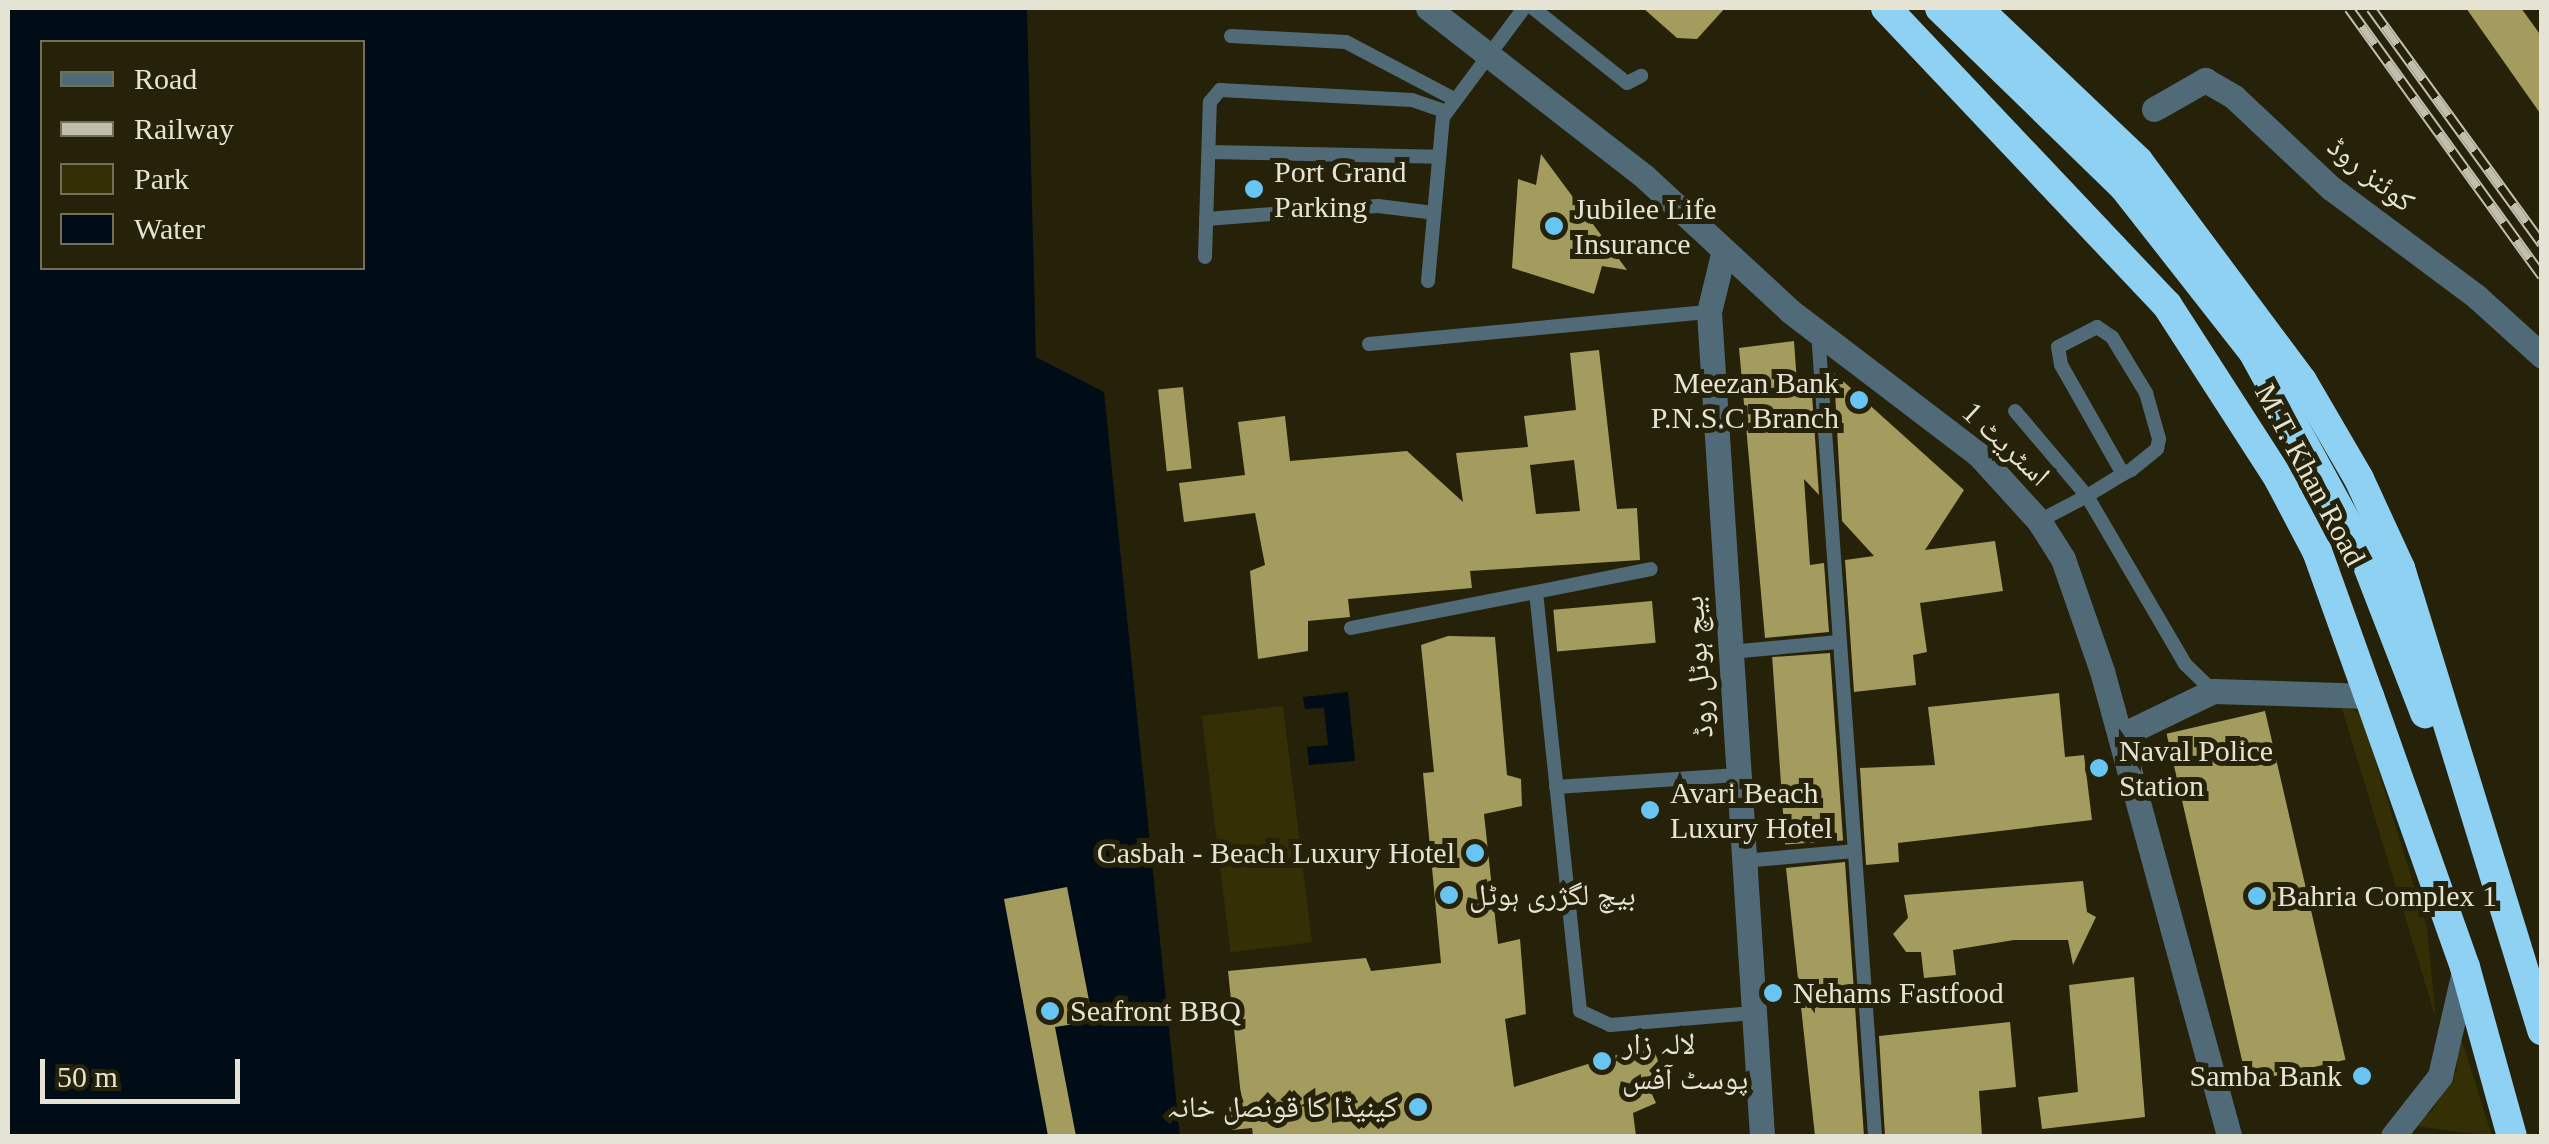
<!DOCTYPE html>
<meta charset="utf-8">
<style>
body{margin:0}
#map{position:relative;width:2549px;height:1144px;overflow:hidden;background:#262209;font-family:"Times New Roman","Noto Naskh Arabic",serif}
div>[style]{position:absolute}
.green>*{inset:0;background:#342f05;transform-origin:0 0}
.water>*{inset:0;background:#000d16}
.building>*{inset:0;background:#a49c5e;transform-origin:0 0}
.lane>*{height:14px;margin:-7px;padding:0 7px;transform-origin:7px;border-radius:7px;background:#516a78}
.street>*{height:25px;margin:-12.5px;padding:0 12.5px;transform-origin:12.5px;border-radius:12.5px;background:#516a78}
.highway>*{height:30px;margin:-15px;padding:0 15px;transform-origin:15px;border-radius:15px;background:#8ed1f3}
.rail>*{height:11px;margin-top:-5.5px;transform-origin:0;background:repeating-linear-gradient(90deg,#262209 0 22px,#c1bead 0 44px);box-sizing:border-box;border-block:2px solid #c1bead}
.dots>*{width:28px;height:28px;translate:-50% -50%;box-sizing:border-box;border:5px solid #262209;border-radius:50%}
span{translate:-50% -50%;white-space:nowrap;text-align:center;line-height:1.15;-webkit-text-stroke:10px #262209;paint-order:stroke}
.poi-label{font-size:30px;color:#e5e3d4}
.left{translate:0 -50%;text-align:left}
.right{translate:-100% -50%;text-align:right}
.street-label{font-size:30px;color:#e5e3d4}
.frame{position:absolute;inset:0;border:10px solid #e5e3d4;pointer-events:none}
.legend{position:absolute;left:40px;top:40px;width:325px;height:230px;box-sizing:border-box;background:#262209;border:2px solid #726f5a;margin:0;padding:12px 18px;list-style:none;font-size:30px;color:#e5e3d4}
.legend li{display:flex;align-items:center;gap:20px;height:50px}
.legend b{width:50px;border:2px solid #726f5a}
.scale{position:absolute;left:40px;top:1059px;width:200px;height:45px;box-sizing:border-box;border:5px solid #e5e3d4;border-top:0;padding-left:12px;font-size:30px;line-height:35px;white-space:nowrap;color:#e5e3d4;-webkit-text-stroke:8px #262209;paint-order:stroke}
</style>
<div id="map">
<div class="green">
<div style="clip-path:polygon(2340px 702px,2361px 714px,2427px 928px,2436px 1019px)"></div>
<div style="left:1283px;top:706px;width:238px;height:82px;rotate:83deg"></div>
<div style="clip-path:polygon(2457px 1025px,2492px 1136px,2408px 1125px,2431px 1112px,2457px 1069px)"></div>
</div>
<div class="water">
<div style="clip-path:polygon(evenodd,8px 8px,1027px 8px,1036px 357px,1104px 392px,1180px 1136px,8px 1136px,8px 8px,42px 42px,362px 42px,362px 268px,42px 268px,42px 42px)"></div>
<div style="clip-path:polygon(1348px 692px,1355px 761px,1309px 765px,1307px 747px,1328px 745px,1324px 708px,1305px 709px,1303px 697px)"></div>
</div>
<div class="building">
<div style="clip-path:polygon(1643px 8px,1725px 8px,1697px 39px,1677px 38px)"></div>
<div style="clip-path:polygon(2466px 8px,2521px 8px,2542px 37px,2542px 116px)"></div>
<div style="clip-path:polygon(1541px 154px,1627px 270px,1602px 266px,1594px 294px,1512px 268px,1518px 179px,1536px 185px)"></div>
<div style="clip-path:polygon(1794px 341px,1797px 384px,1811px 380px,1819px 495px,1804px 479px,1810px 565px,1824px 563px,1829px 632px,1765px 638px,1739px 348px)"></div>
<div style="clip-path:polygon(evenodd,1599px 350px,1617px 509px,1637px 508px,1640px 560px,1470px 571px,1472px 588px,1348px 599px,1350px 617px,1308px 621px,1308px 651px,1258px 659px,1250px 571px,1265px 565px,1255px 513px,1184px 522px,1179px 483px,1245px 475px,1238px 422px,1285px 416px,1290px 461px,1407px 451px,1463px 502px,1456px 453px,1528px 447px,1524px 416px,1576px 410px,1570px 353px,1599px 350px,1574px 460px,1580px 511px,1536px 514px,1530px 465px,1574px 460px)"></div>
<div style="clip-path:polygon(1834px 373px,1964px 490px,1925px 550px,1995px 541px,2003px 591px,1920px 603px,1927px 652px,1913px 655px,1916px 685px,1854px 692px,1845px 560px,1874px 556px,1842px 521px)"></div>
<div style="left:1183px;top:387px;width:82px;height:25px;rotate:84deg"></div>
<div style="left:1652px;top:601px;width:42px;height:99px;rotate:85deg"></div>
<div style="clip-path:polygon(1448px 636px,1495px 637px,1507px 775px,1521px 779px,1522px 806px,1484px 814px,1498px 944px,1520px 939px,1526px 1014px,1505px 1019px,1514px 1087px,1652px 1044px,1667px 1086px,1651px 1092px,1656px 1103px,1633px 1113px,1636px 1136px,1253px 1136px,1252px 1128px,1232px 1130px,1229px 1107px,1242px 1106px,1228px 971px,1366px 958px,1371px 971px,1441px 963px,1423px 773px,1434px 772px,1421px 645px)"></div>
<div style="left:1830px;top:653px;width:188px;height:58px;rotate:86deg"></div>
<div style="clip-path:polygon(2059px 693px,2065px 757px,2084px 755px,2092px 820px,1898px 843px,1899px 862px,1866px 865px,1860px 768px,1935px 765px,1928px 707px)"></div>
<div style="left:2265px;top:711px;width:358px;height:101px;rotate:77deg"></div>
<div style="clip-path:polygon(1845px 862px,1864px 1136px,1815px 1136px,1786px 868px)"></div>
<div style="clip-path:polygon(2083px 881px,2087px 912px,2096px 917px,2073px 965px,2068px 940px,2014px 940px,1953px 950px,1956px 975px,1924px 978px,1921px 952px,1906px 952px,1893px 934px,1908px 918px,1904px 895px)"></div>
<div style="clip-path:polygon(1067px 887px,1093px 1021px,1055px 1027px,1076px 1136px,1048px 1136px,1004px 899px)"></div>
<div style="clip-path:polygon(2134px 977px,2145px 1117px,2042px 1129px,2038px 1097px,2078px 1092px,2069px 985px)"></div>
<div style="clip-path:polygon(2010px 1022px,2016px 1087px,1979px 1091px,1982px 1136px,1885px 1136px,1879px 1036px)"></div>
</div>
<div class="lane">
<div style="left:1533px;top:8px;width:120px;rotate:38.6deg"></div>
<div style="left:1627px;top:83px;width:16px;rotate:-27deg"></div>
<div style="left:1231px;top:36px;width:115px;rotate:3deg"></div>
<div style="left:1346px;top:42px;width:122px;rotate:27.8deg"></div>
<div style="left:1209px;top:152px;width:230px;rotate:1.2deg"></div>
<div style="left:1206px;top:219px;width:172px;rotate:-4.3deg"></div>
<div style="left:1378px;top:206px;width:56px;rotate:7.1deg"></div>
<div style="left:1205px;top:257px;width:155px;rotate:-88.2deg"></div>
<div style="left:1210px;top:102px;width:16px;rotate:-50deg"></div>
<div style="left:1220px;top:90px;width:192px;rotate:3deg"></div>
<div style="left:1412px;top:100px;width:36px;rotate:19deg"></div>
<div style="left:1428px;top:281px;width:165px;rotate:-84.8deg"></div>
<div style="left:1443px;top:117px;width:136px;rotate:-53.4deg"></div>
<div style="left:1818px;top:332px;width:806px;rotate:85.94deg"></div>
<div style="left:1369px;top:344px;width:342px;rotate:-5.4deg"></div>
<div style="left:2015px;top:411px;width:111px;rotate:49.7deg"></div>
<div style="left:2087px;top:496px;width:54px;rotate:152.5deg"></div>
<div style="left:2123px;top:474px;width:125px;rotate:-119.6deg"></div>
<div style="left:2061px;top:365px;width:18px;rotate:-99deg"></div>
<div style="left:2058px;top:347px;width:44px;rotate:-27.1deg"></div>
<div style="left:2097px;top:327px;width:18px;rotate:34deg"></div>
<div style="left:2112px;top:337px;width:66px;rotate:58.7deg"></div>
<div style="left:2146px;top:393px;width:48px;rotate:74.2deg"></div>
<div style="left:2159px;top:439px;width:10px;rotate:101deg"></div>
<div style="left:2157px;top:449px;width:33px;rotate:141deg"></div>
<div style="left:2131px;top:470px;width:9px;rotate:153deg"></div>
<div style="left:2123px;top:474px;width:42px;rotate:148.6deg"></div>
<div style="left:2087px;top:496px;width:194px;rotate:59.7deg"></div>
<div style="left:2185px;top:664px;width:39px;rotate:44deg"></div>
<div style="left:1536px;top:592px;width:117px;rotate:-11.3deg"></div>
<div style="left:1351px;top:628px;width:188px;rotate:-11deg"></div>
<div style="left:1536px;top:592px;width:421px;rotate:84deg"></div>
<div style="left:1580px;top:1011px;width:33px;rotate:25deg"></div>
<div style="left:1610px;top:1025px;width:144px;rotate:-4.8deg"></div>
<div style="left:1730px;top:652px;width:108px;rotate:-5.3deg"></div>
<div style="left:1556px;top:787px;width:182px;rotate:-3.8deg"></div>
<div style="left:1743px;top:861px;width:111px;rotate:-5.1deg"></div>
</div>
<div class="street">
<div style="left:1428px;top:8px;width:275px;rotate:37.9deg"></div>
<div style="left:1645px;top:177px;width:197px;rotate:42.7deg"></div>
<div style="left:1790px;top:311px;width:236px;rotate:37.3deg"></div>
<div style="left:1978px;top:454px;width:91px;rotate:47.7deg"></div>
<div style="left:2039px;top:521px;width:45px;rotate:57.7deg"></div>
<div style="left:2063px;top:559px;width:119px;rotate:70.8deg"></div>
<div style="left:2102px;top:671px;width:482px;rotate:74.7deg"></div>
<div style="left:2154px;top:109px;width:59px;rotate:-29.6deg"></div>
<div style="left:2205px;top:80px;width:34px;rotate:30deg"></div>
<div style="left:2234px;top:97px;width:133px;rotate:43.2deg"></div>
<div style="left:2331px;top:188px;width:182px;rotate:36.7deg"></div>
<div style="left:2477px;top:297px;width:88px;rotate:42.2deg"></div>
<div style="left:1723px;top:254px;width:60px;rotate:103.6deg"></div>
<div style="left:1709px;top:312px;width:826px;rotate:86.32deg"></div>
<div style="left:2120px;top:736px;width:103px;rotate:-25.8deg"></div>
<div style="left:2213px;top:691px;width:156px;rotate:1.8deg"></div>
<div style="left:2393px;top:1136px;width:76px;rotate:-51.9deg"></div>
<div style="left:2440px;top:1076px;width:112px;rotate:-77.1deg"></div>
</div>
<div class="highway">
<div style="left:1886px;top:8px;width:409px;rotate:46.6deg"></div>
<div style="left:2167px;top:305px;width:207px;rotate:57.2deg"></div>
<div style="left:2279px;top:479px;width:81px;rotate:62.2deg"></div>
<div style="left:2317px;top:551px;width:154px;rotate:70.3deg"></div>
<div style="left:2369px;top:696px;width:288px;rotate:70.5deg"></div>
<div style="left:2465px;top:967px;width:175px;rotate:74.5deg"></div>
<div style="left:1940px;top:8px;width:257px;rotate:44.2deg"></div>
<div style="left:2124px;top:187px;width:211px;rotate:51.9deg"></div>
<div style="left:2254px;top:353px;width:228px;rotate:61.4deg"></div>
<div style="left:2363px;top:553px;width:172px;rotate:68.8deg"></div>
<div style="left:1977px;top:8px;width:222px;rotate:43.5deg"></div>
<div style="left:2138px;top:161px;width:274px;rotate:53.3deg"></div>
<div style="left:2302px;top:381px;width:113px;rotate:59.8deg"></div>
<div style="left:2359px;top:479px;width:98px;rotate:65.3deg"></div>
<div style="left:2400px;top:568px;width:484px;rotate:72.9deg"></div>
</div>
<div class="rail">
<div style="left:2349px;top:8px;width:330px;rotate:54.2deg"></div>
<div style="left:2371px;top:8px;width:291px;rotate:54deg"></div>
</div>
<div class="dots">
<div style="left:1254px;top:189px;background:#68c4f0"></div>
<div style="left:1554px;top:226px;background:#68c4f0"></div>
<div style="left:1859px;top:400px;background:#68c4f0"></div>
<div style="left:2099px;top:768px;background:#68c4f0"></div>
<div style="left:1650px;top:810px;background:#68c4f0"></div>
<div style="left:1475px;top:853px;background:#68c4f0"></div>
<div style="left:1449px;top:895px;background:#68c4f0"></div>
<div style="left:2257px;top:896px;background:#68c4f0"></div>
<div style="left:1773px;top:993px;background:#68c4f0"></div>
<div style="left:1050px;top:1011px;background:#68c4f0"></div>
<div style="left:1602px;top:1061px;background:#68c4f0"></div>
<div style="left:2362px;top:1076px;background:#68c4f0"></div>
<div style="left:1418px;top:1107px;background:#68c4f0"></div>
</div>
<div class="poi-label">
<span class="left" style="left:1274px;top:189px">Port Grand<br>Parking</span>
<span class="left" style="left:1574px;top:226px">Jubilee Life<br>Insurance</span>
<span class="right" style="left:1839px;top:400px">Meezan Bank<br>P.N.S.C Branch</span>
<span class="left" style="left:2119px;top:768px">Naval Police<br>Station</span>
<span class="left" style="left:1670px;top:810px">Avari Beach<br>Luxury Hotel</span>
<span class="right" style="left:1455px;top:853px">Casbah - Beach Luxury Hotel</span>
<span class="left" style="left:1469px;top:895px">بیچ لگژری ہوٹل</span>
<span class="left" style="left:2277px;top:896px">Bahria Complex 1</span>
<span class="left" style="left:1793px;top:993px">Nehams Fastfood</span>
<span class="left" style="left:1070px;top:1011px">Seafront BBQ</span>
<span class="left" style="left:1622px;top:1061px">لالہ زار<br>پوسٹ آفس</span>
<span class="right" style="left:2342px;top:1076px">Samba Bank</span>
<span class="right" style="left:1398px;top:1107px">کینیڈا کا قونصل خانہ</span>
</div>
<div class="street-label">
<span style="left:2371px;top:174px;rotate:39deg">کوئنز روڈ</span>
<span style="left:2006px;top:444px;rotate:43deg">اسٹریٹ 1</span>
<span style="left:2310px;top:475px;rotate:62deg">M.T. Khan Road</span>
<span style="left:1698px;top:667px;rotate:-94deg">بیچ ہوٹل روڈ</span>
</div>
<div class="frame"></div>
<ul class="legend">
<li><b style="height:12px;background:#516a78"></b>Road</li>
<li><b style="height:12px;background:#c1bead"></b>Railway</li>
<li><b style="height:28px;background:#342f05"></b>Park</li>
<li><b style="height:28px;background:#000d16"></b>Water</li>
</ul>
<div class="scale">50 m</div>
</div>
